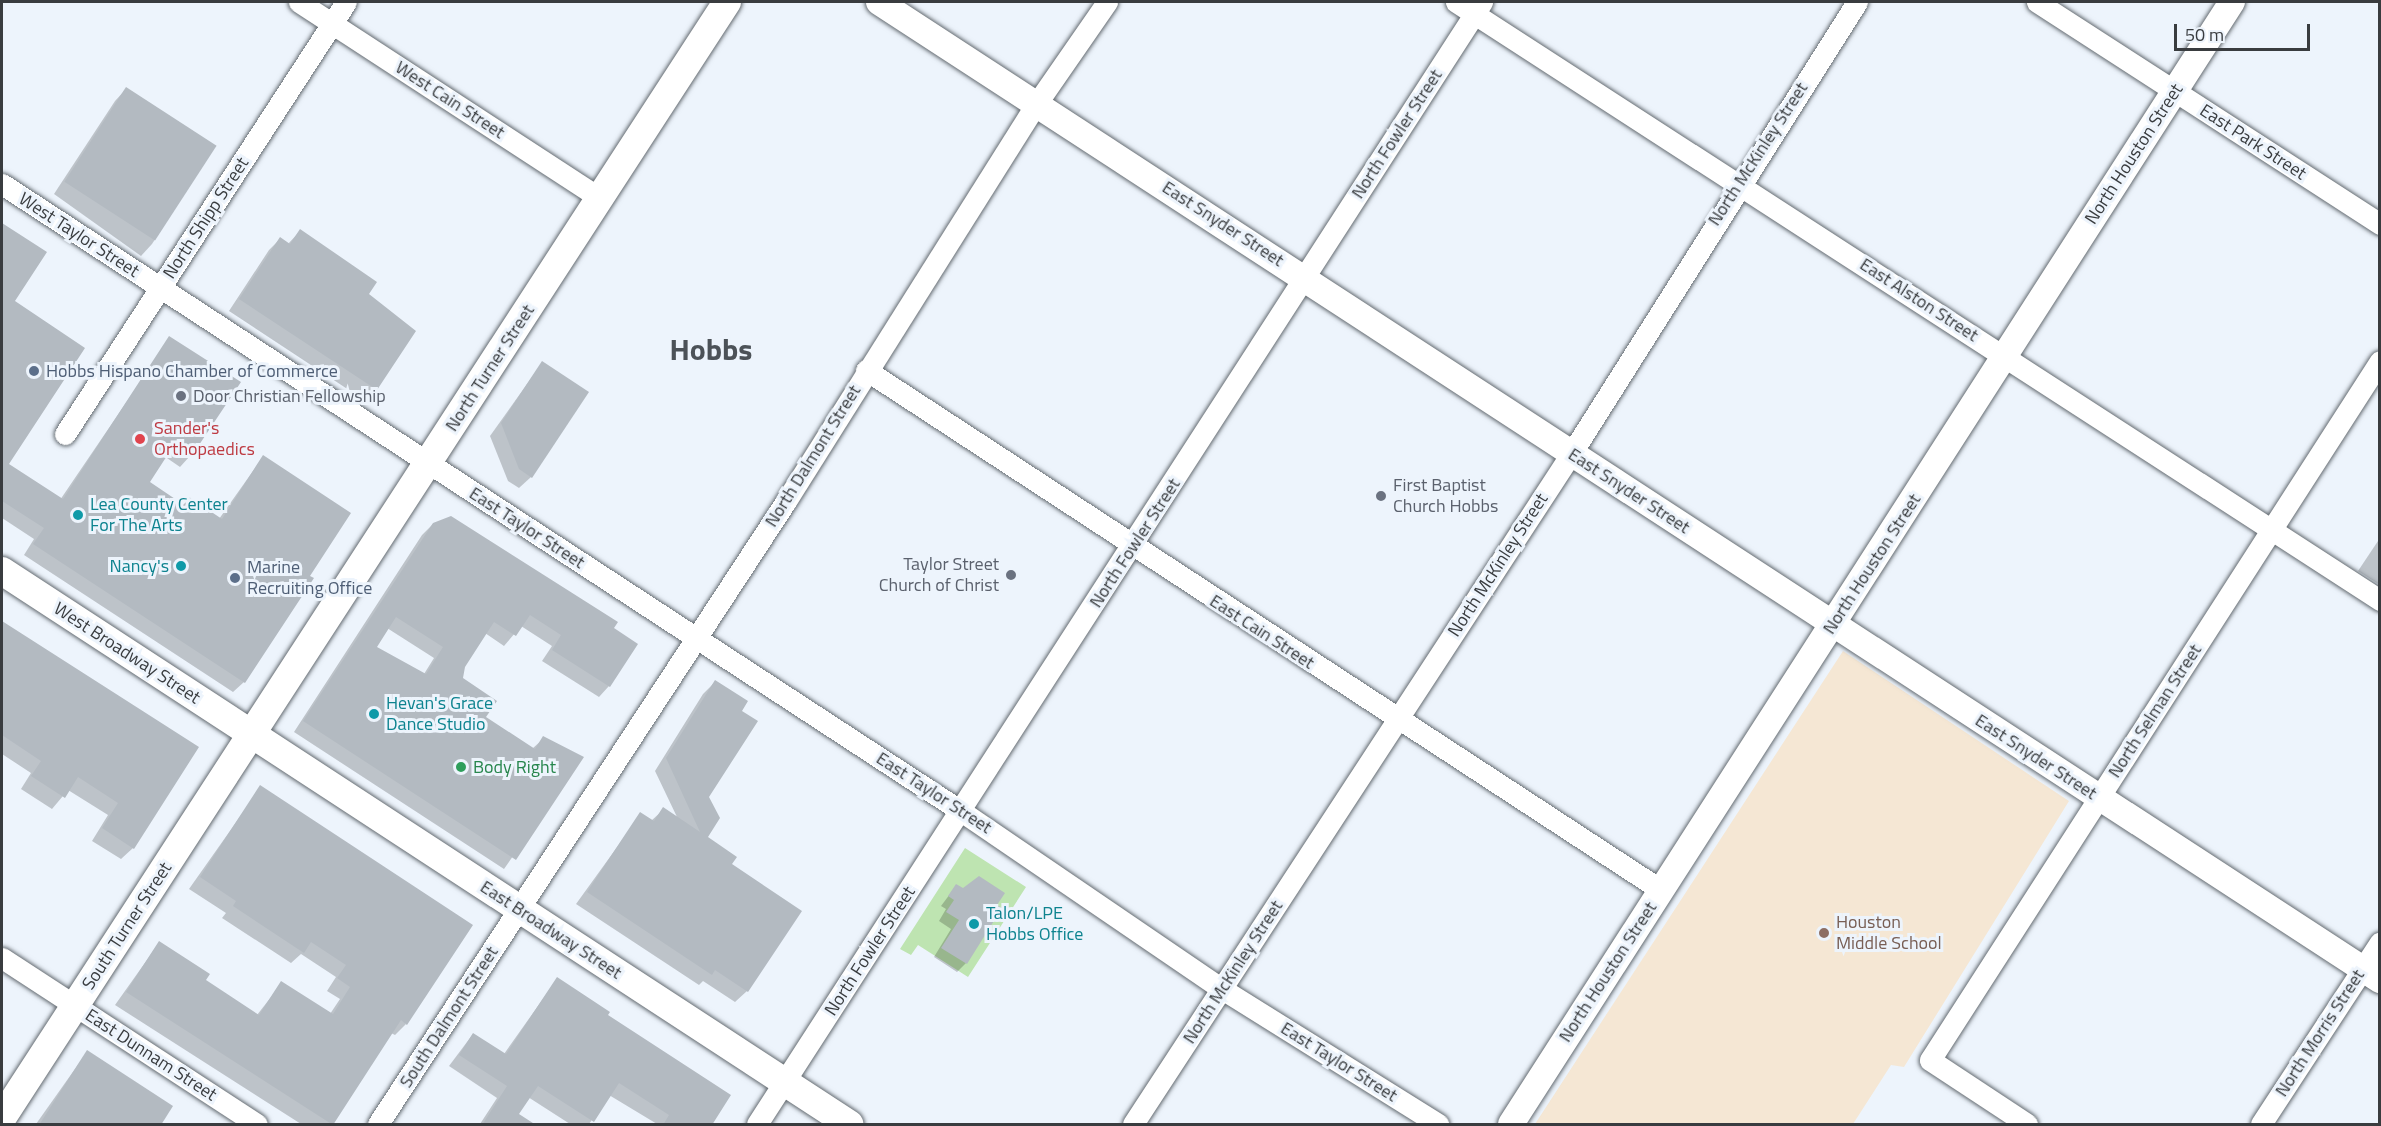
<!DOCTYPE html>
<style>
body{margin:0}
#map{position:relative;width:2381px;height:1126px;overflow:hidden;background:#edf4fc;font-family:"Titillium Web",sans-serif}
div>[style]{position:absolute}
.education>*{inset:0;background:#f5e7d4}
.green>*{inset:0;background:#bee4b1}
.shadow>*{inset:0;background:#0003}
.building>*{inset:0;background:#b3bac1;transform-origin:0 0}
.roads{filter:drop-shadow(0 0 2px #646b71) drop-shadow(0 0 2px #646b71)}
.minor>*{height:21px;margin:-10.5px;padding:0 10.5px;transform-origin:10.5px;border-radius:10.5px;background:#fff}
.tertiary>*{height:26px;margin:-13px;padding:0 13px;transform-origin:13px;border-radius:13px;background:#fff}
.secondary>*{height:28px;margin:-14px;padding:0 14px;transform-origin:14px;border-radius:14px;background:#fff}
.dots>*{width:16px;height:16px;translate:-50% -50%;box-sizing:border-box;border:3px solid #edf4fc;border-radius:50%}
span{translate:-50% -50%;white-space:nowrap;text-align:center;line-height:1.15;-webkit-text-stroke:6px #edf4fc;paint-order:stroke}
.street-label{font-size:18px;color:#393c3f}
.service-label{font-size:18px;color:#4e5e75}
.left{translate:0 -50%;text-align:left}
.worship-label{font-size:18px;color:#5b616d}
.right{translate:-100% -50%;text-align:right}
.health-label{font-size:18px;color:#be3a42}
.culture-label{font-size:18px;color:#0d838f}
.leisure-label{font-size:18px;color:#27864d}
.education-label{font-size:18px;color:#785e54}
.town-label{font-size:30px;color:#4c5258;font-weight:700}
.frame{position:absolute;inset:0;border:3px solid #393c3f;pointer-events:none}
.scale{position:absolute;left:2174px;top:24px;width:136px;height:27px;box-sizing:border-box;border:3px solid #393c3f;border-top:0;padding-left:8px;font-size:18px;line-height:21px;white-space:nowrap;color:#393c3f;-webkit-text-stroke:4px #edf4fc;paint-order:stroke}
</style>
<div id="map">
<div class="education">
<div style="clip-path:polygon(1843px 651px,2069px 801px,1904px 1067px,1891px 1065px,1853px 1124px,1535px 1124px)"></div>
</div>
<div class="green">
<div style="clip-path:polygon(965px 848px,1026px 887px,968px 977px,918px 945px,911px 955px,900px 949px)"></div>
</div>
<div class="shadow">
<div style="clip-path:polygon(126px 89px,215px 146px,152px 244px,141px 256px,54px 194px,115px 101px)"></div>
<div style="clip-path:polygon(2px 225px,45px 253px,13px 301px,7px 465px,60px 500px,170px 338px,190px 456px,180px 467px,164px 456px,148px 482px,183px 505px,189px 499px,219px 519px,263px 457px,244px 682px,233px 692px,24px 555px,34px 539px,2px 518px)"></div>
<div style="clip-path:polygon(300px 231px,367px 295px,414px 331px,364px 400px,229px 311px,269px 250px,280px 239px,288px 244px)"></div>
<div style="clip-path:polygon(542px 363px,531px 477px,519px 488px,508px 481px,490px 436px)"></div>
<div style="clip-path:polygon(evenodd,433px 524px,611px 629px,609px 686px,599px 697px,542px 661px,552px 646px,521px 626px,504px 646px,485px 633px,464px 666px,461px 679px,484px 717px,532px 749px,544px 738px,582px 757px,504px 869px,294px 732px,422px 535px,433px 524px,387px 628px,434px 658px,424px 674px,375px 647px,387px 628px)"></div>
<div style="clip-path:polygon(2380px 538px,2380px 585px,2358px 571px)"></div>
<div style="clip-path:polygon(2px 623px,197px 748px,133px 848px,121px 859px,92px 841px,108px 815px,68px 790px,52px 809px,21px 789px,31px 773px,2px 754px)"></div>
<div style="clip-path:polygon(715px 682px,706px 837px,730px 865px,747px 991px,735px 1002px,703px 981px,699px 985px,576px 904px,641px 814px,651px 821px,664px 809px,677px 817px,655px 771px,703px 694px)"></div>
<div style="clip-path:polygon(261px 787px,406px 1024px,395px 1035px,391px 1033px,331px 1124px,301px 1124px,115px 1005px,159px 943px,204px 981px,257px 1015px,282px 983px,330px 1014px,340px 999px,327px 991px,336px 977px,301px 954px,291px 963px,222px 918px,226px 913px,189px 889px)"></div>
<div style="clip-path:polygon(956px 886px,995px 905px,966px 963px,957px 972px,934px 957px,951px 929px,939px 921px,946px 909px,941px 906px)"></div>
<div style="clip-path:polygon(557px 979px,606px 1016px,710px 1124px,657px 1124px,609px 1095px,589px 1124px,570px 1124px,528px 1097px,517px 1114px,533px 1124px,480px 1124px,497px 1098px,449px 1066px,473px 1034px,504px 1054px)"></div>
<div style="clip-path:polygon(87px 1052px,159px 1124px,36px 1124px)"></div>
</div>
<div class="building">
<div style="left:126px;top:87px;width:108px;height:113px;rotate:33deg"></div>
<div style="clip-path:polygon(2px 223px,47px 252px,15px 301px,85px 348px,9px 464px,63px 499px,169px 336px,241px 382px,191px 457px,174px 445px,150px 482px,184px 505px,189px 497px,222px 519px,263px 455px,351px 513px,310px 576px,314px 578px,245px 683px,33px 544px,44px 528px,2px 501px)"></div>
<div style="clip-path:polygon(300px 229px,377px 282px,369px 294px,416px 331px,377px 390px,239px 299px,280px 237px,290px 244px)"></div>
<div style="clip-path:polygon(542px 361px,589px 392px,532px 478px,519px 469px,501px 423px)"></div>
<div style="clip-path:polygon(evenodd,451px 516px,618px 622px,614px 628px,638px 644px,610px 687px,552px 650px,561px 635px,530px 615px,516px 636px,494px 622px,465px 667px,463px 678px,497px 701px,486px 717px,535px 749px,543px 736px,584px 757px,516px 860px,303px 721px,433px 523px,451px 516px,396px 617px,443px 647px,426px 674px,377px 647px,396px 617px)"></div>
<div style="clip-path:polygon(2px 621px,199px 747px,134px 849px,102px 828px,118px 803px,78px 777px,65px 798px,31px 776px,41px 761px,2px 735px)"></div>
<div style="clip-path:polygon(715px 680px,748px 701px,742px 711px,758px 721px,709px 797px,720px 818px,708px 837px,737px 857px,732px 864px,802px 911px,748px 992px,715px 970px,712px 975px,587px 892px,640px 812px,654px 821px,663px 807px,700px 832px,666px 758px)"></div>
<div style="clip-path:polygon(260px 785px,473px 925px,407px 1025px,401px 1020px,333px 1125px,126px 992px,159px 941px,210px 974px,206px 980px,259px 1015px,281px 981px,333px 1014px,350px 987px,337px 978px,346px 965px,311px 942px,304px 953px,233px 906px,236px 901px,200px 877px)"></div>
<div style="clip-path:polygon(979px 876px,1005px 893px,997px 905px,1002px 908px,967px 964px,941px 948px,959px 920px,946px 912px,954px 900px,948px 896px,956px 884px,963px 888px)"></div>
<div style="clip-path:polygon(557px 977px,610px 1012px,608px 1015px,731px 1095px,712px 1125px,663px 1125px,669px 1115px,619px 1083px,594px 1122px,538px 1086px,519px 1114px,536px 1125px,482px 1125px,507px 1086px,459px 1055px,473px 1033px,506px 1054px)"></div>
<div style="clip-path:polygon(87px 1050px,173px 1106px,161px 1125px,39px 1125px)"></div>
</div>
<div class="roads">
<div class="minor">
<div style="left:299px;top:2px;width:359px;rotate:33.1deg"></div>
<div style="left:1456px;top:2px;width:1101px;rotate:32.91deg"></div>
<div style="left:2037px;top:2px;width:409px;rotate:32.9deg"></div>
<div style="left:2px;top:184px;width:1146px;rotate:33.18deg"></div>
<div style="left:961px;top:811px;width:316px;rotate:34.3deg"></div>
<div style="left:1222px;top:989px;width:255px;rotate:32deg"></div>
<div style="left:866px;top:370px;width:950px;rotate:33.19deg"></div>
<div style="left:65px;top:434px;width:515px;rotate:-56.96deg"></div>
<div style="left:2px;top:958px;width:304px;rotate:33.1deg"></div>
<div style="left:378px;top:1124px;width:745px;rotate:-56.78deg"></div>
<div style="left:786px;top:501px;width:471px;rotate:-57.8deg"></div>
<div style="left:1037px;top:103px;width:123px;rotate:-55.3deg"></div>
<div style="left:757px;top:1124px;width:1336px;rotate:-57.13deg"></div>
<div style="left:1133px;top:1124px;width:800px;rotate:-56.83deg"></div>
<div style="left:1571px;top:454px;width:535px;rotate:-57.68deg"></div>
<div style="left:2027px;top:1124px;width:116px;rotate:-146.6deg"></div>
<div style="left:1930px;top:1060px;width:831px;rotate:-57.23deg"></div>
<div style="left:2261px;top:1124px;width:217px;rotate:-56.8deg"></div>
</div>
<div class="tertiary">
<div style="left:879px;top:2px;width:1792px;rotate:33.09deg"></div>
<div style="left:1511px;top:1124px;width:1334px;rotate:-57.28deg"></div>
</div>
<div class="secondary">
<div style="left:2px;top:571px;width:1012px;rotate:33.14deg"></div>
<div style="left:2px;top:1118px;width:1331px;rotate:-56.99deg"></div>
</div>
</div>
<div class="dots">
<div style="left:34px;top:371px;background:#5c6f8a"></div>
<div style="left:181px;top:396px;background:#6b7280"></div>
<div style="left:140px;top:439px;background:#e0444e"></div>
<div style="left:1381px;top:496px;background:#6b7280"></div>
<div style="left:78px;top:515px;background:#0f9aa8"></div>
<div style="left:181px;top:566px;background:#0f9aa8"></div>
<div style="left:1011px;top:575px;background:#6b7280"></div>
<div style="left:235px;top:578px;background:#5c6f8a"></div>
<div style="left:374px;top:714px;background:#0f9aa8"></div>
<div style="left:461px;top:767px;background:#2e9e5b"></div>
<div style="left:974px;top:924px;background:#0f9aa8"></div>
<div style="left:1824px;top:933px;background:#8d6e63"></div>
</div>
<div class="street-label">
<span style="left:450px;top:100px;rotate:33deg">West Cain Street</span>
<span style="left:1397px;top:134px;rotate:-57deg">North Fowler Street</span>
<span style="left:2253px;top:142px;rotate:33deg">East Park Street</span>
<span style="left:1758px;top:154px;rotate:-57deg">North McKinley Street</span>
<span style="left:2134px;top:154px;rotate:-57deg">North Houston Street</span>
<span style="left:206px;top:218px;rotate:-57deg">North Shipp Street</span>
<span style="left:1223px;top:224px;rotate:33deg">East Snyder Street</span>
<span style="left:79px;top:235px;rotate:33deg">West Taylor Street</span>
<span style="left:1919px;top:300px;rotate:33deg">East Alston Street</span>
<span style="left:490px;top:368px;rotate:-57deg">North Turner Street</span>
<span style="left:813px;top:456px;rotate:-58deg">North Dalmont Street</span>
<span style="left:1629px;top:491px;rotate:33deg">East Snyder Street</span>
<span style="left:527px;top:528px;rotate:33deg">East Taylor Street</span>
<span style="left:1135px;top:543px;rotate:-57deg">North Fowler Street</span>
<span style="left:1872px;top:564px;rotate:-57deg">North Houston Street</span>
<span style="left:1498px;top:565px;rotate:-57deg">North McKinley Street</span>
<span style="left:1262px;top:632px;rotate:33deg">East Cain Street</span>
<span style="left:127px;top:653px;rotate:33deg">West Broadway Street</span>
<span style="left:2155px;top:711px;rotate:-57deg">North Selman Street</span>
<span style="left:2036px;top:757px;rotate:33deg">East Snyder Street</span>
<span style="left:934px;top:793px;rotate:33deg">East Taylor Street</span>
<span style="left:127px;top:926px;rotate:-57deg">South Turner Street</span>
<span style="left:551px;top:930px;rotate:33deg">East Broadway Street</span>
<span style="left:870px;top:951px;rotate:-57deg">North Fowler Street</span>
<span style="left:1233px;top:972px;rotate:-57deg">North McKinley Street</span>
<span style="left:1608px;top:972px;rotate:-57deg">North Houston Street</span>
<span style="left:449px;top:1017px;rotate:-57deg">South Dalmont Street</span>
<span style="left:2320px;top:1033px;rotate:-57deg">North Morris Street</span>
<span style="left:151px;top:1055px;rotate:33deg">East Dunnam Street</span>
<span style="left:1339px;top:1062px;rotate:32deg">East Taylor Street</span>
</div>
<div class="service-label">
<span class="left" style="left:46px;top:371px">Hobbs Hispano Chamber of Commerce</span>
<span class="left" style="left:247px;top:578px">Marine<br>Recruiting Office</span>
</div>
<div class="worship-label">
<span class="left" style="left:193px;top:396px">Door Christian Fellowship</span>
<span class="left" style="left:1393px;top:496px">First Baptist<br>Church Hobbs</span>
<span class="right" style="left:999px;top:575px">Taylor Street<br>Church of Christ</span>
</div>
<div class="health-label">
<span class="left" style="left:154px;top:439px">Sander's<br>Orthopaedics</span>
</div>
<div class="culture-label">
<span class="left" style="left:90px;top:515px">Lea County Center<br>For The Arts</span>
<span class="right" style="left:169px;top:566px">Nancy's</span>
<span class="left" style="left:386px;top:714px">Hevan's Grace<br>Dance Studio</span>
<span class="left" style="left:986px;top:924px">Talon/LPE<br>Hobbs Office</span>
</div>
<div class="leisure-label">
<span class="left" style="left:473px;top:767px">Body Right</span>
</div>
<div class="education-label">
<span class="left" style="left:1836px;top:933px">Houston<br>Middle School</span>
</div>
<div class="town-label">
<span style="left:711px;top:349px">Hobbs</span>
</div>
<div class="frame"></div>
<div class="scale">50 m</div>
</div>
